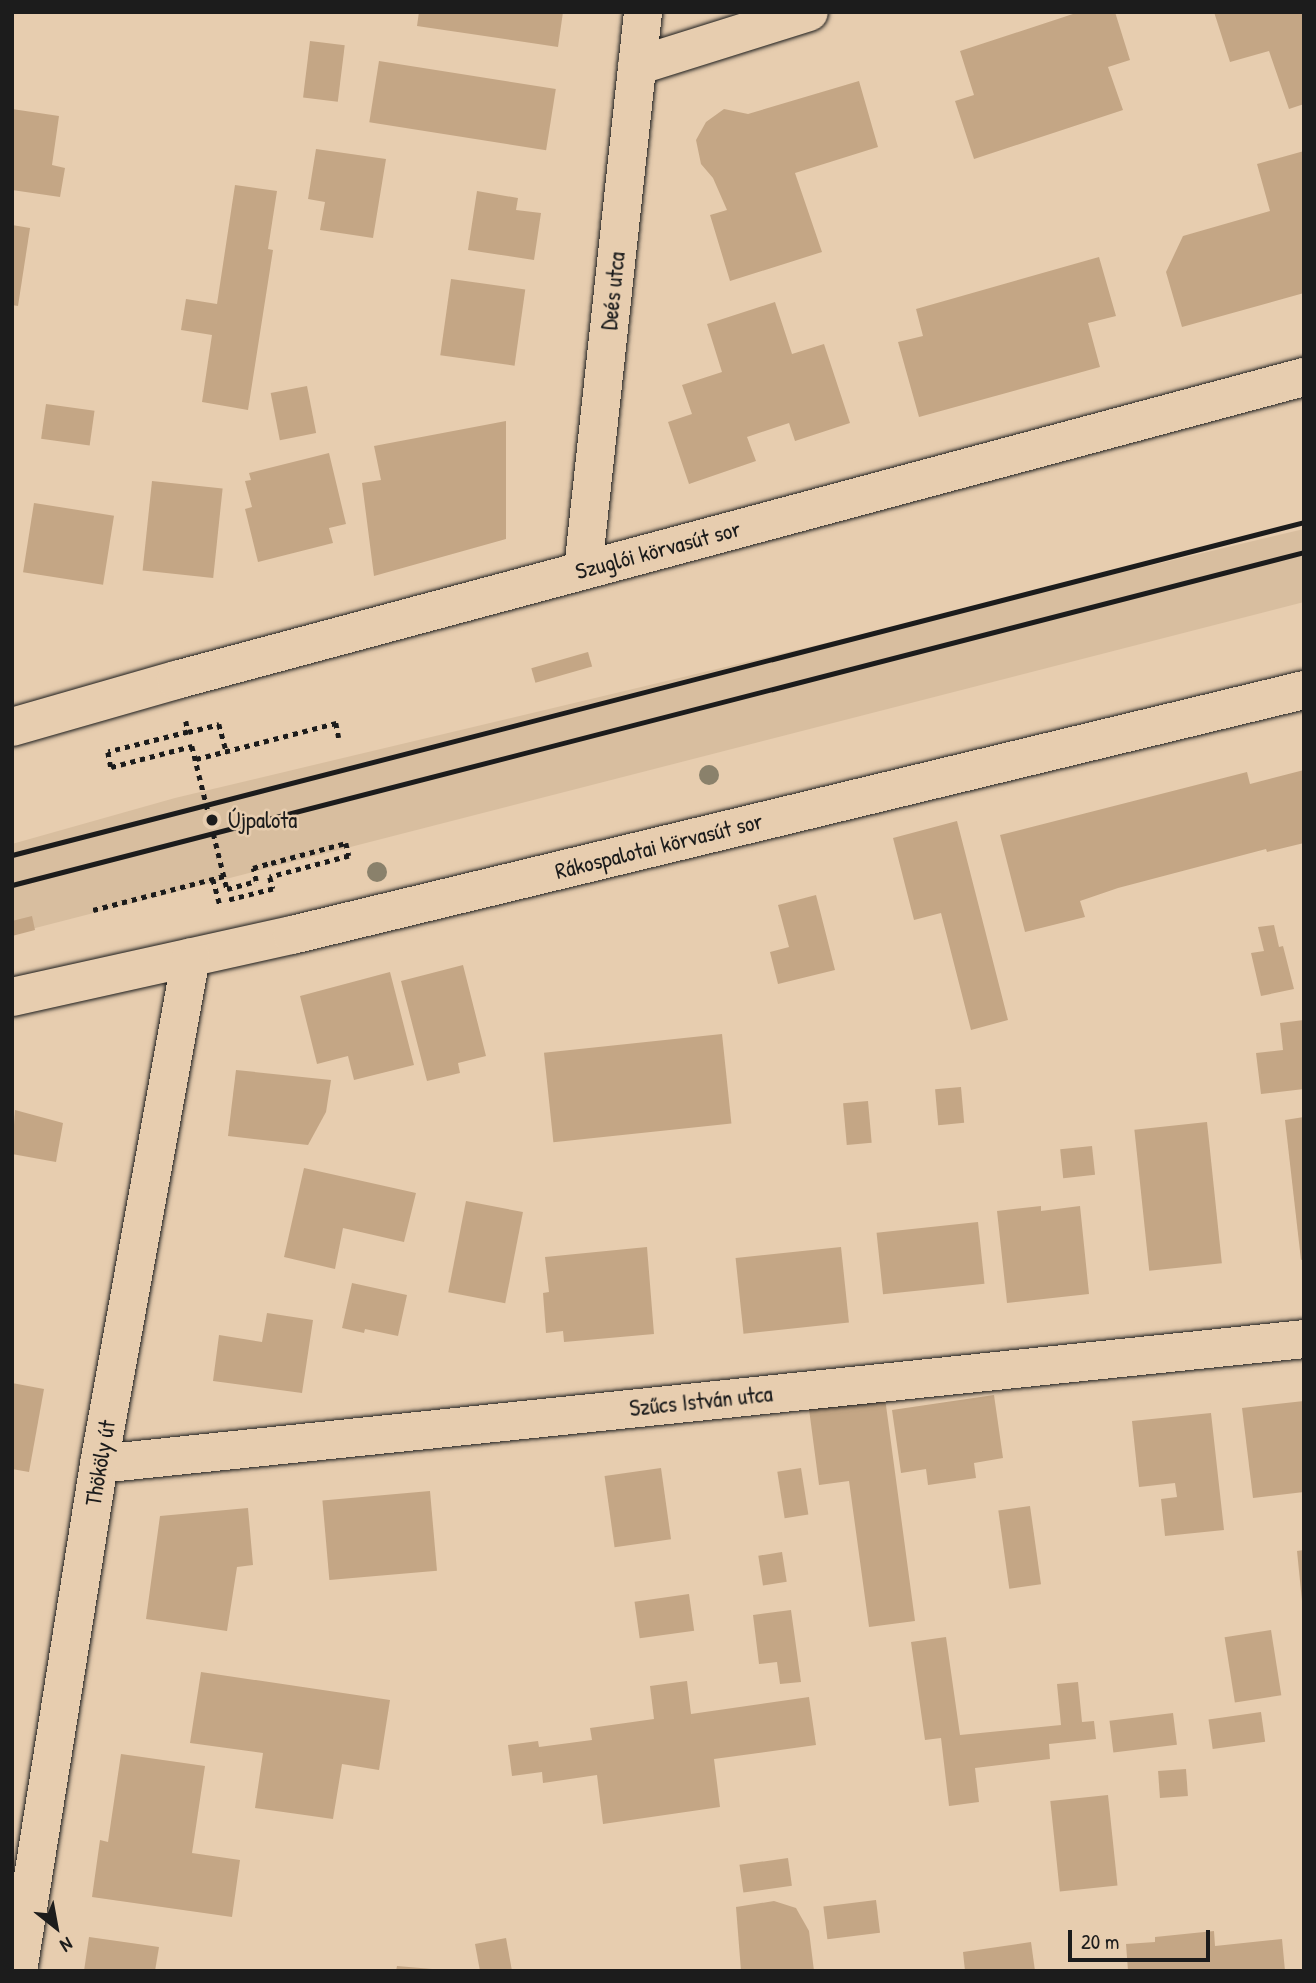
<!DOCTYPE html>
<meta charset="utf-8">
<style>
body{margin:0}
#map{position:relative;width:1316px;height:1983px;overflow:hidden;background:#e7cdaf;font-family:"Patrick Hand",sans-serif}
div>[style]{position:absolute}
.built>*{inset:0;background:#d8be9f}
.building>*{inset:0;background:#c4a685;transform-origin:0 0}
.path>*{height:4.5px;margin-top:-2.25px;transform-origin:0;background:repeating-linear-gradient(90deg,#1c1c1c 0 5px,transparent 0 10px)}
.roads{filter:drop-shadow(0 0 2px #1c1c1c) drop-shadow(0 0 2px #1c1c1c)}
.street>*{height:38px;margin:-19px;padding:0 19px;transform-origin:19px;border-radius:19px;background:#e7cdaf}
.rail>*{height:5px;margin:-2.5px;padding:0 2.5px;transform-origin:2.5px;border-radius:2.5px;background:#1c1c1c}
.trees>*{width:20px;height:20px;margin:-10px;border-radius:50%;background:#8a816b}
.dots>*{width:19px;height:19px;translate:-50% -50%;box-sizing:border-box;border:4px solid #e7cdaf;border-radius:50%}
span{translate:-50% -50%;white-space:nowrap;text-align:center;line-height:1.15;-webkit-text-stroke:5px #e7cdaf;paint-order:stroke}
.street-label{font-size:23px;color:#1c1c1c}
.poi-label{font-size:23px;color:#1c1c1c}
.left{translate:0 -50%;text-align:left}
.frame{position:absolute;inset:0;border:14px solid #1c1c1c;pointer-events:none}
.north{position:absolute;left:21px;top:1892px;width:70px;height:70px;-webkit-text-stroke:5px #e7cdaf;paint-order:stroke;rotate:149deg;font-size:19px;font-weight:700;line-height:28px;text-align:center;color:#1c1c1c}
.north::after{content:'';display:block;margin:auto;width:24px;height:32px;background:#1c1c1c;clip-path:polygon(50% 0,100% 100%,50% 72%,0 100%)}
.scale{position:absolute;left:1068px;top:1930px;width:142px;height:32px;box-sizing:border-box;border:4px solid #1c1c1c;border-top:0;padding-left:9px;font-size:21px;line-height:24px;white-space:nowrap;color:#1c1c1c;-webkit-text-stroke:5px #e7cdaf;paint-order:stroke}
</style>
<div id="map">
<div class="built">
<div style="clip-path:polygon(1304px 529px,1304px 602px,12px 934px,12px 844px,175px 798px)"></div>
</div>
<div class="building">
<div style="clip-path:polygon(419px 12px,563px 12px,558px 47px,417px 26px)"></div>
<div style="clip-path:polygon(1079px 12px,1115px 12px,1130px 60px,1108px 67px,1123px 110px,974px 159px,955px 101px,974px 95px,960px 51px)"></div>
<div style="clip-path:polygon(1214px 12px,1304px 12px,1304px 104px,1289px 109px,1269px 51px,1230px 62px)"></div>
<div style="left:310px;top:41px;width:35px;height:57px;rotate:7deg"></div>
<div style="left:379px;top:61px;width:179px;height:62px;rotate:9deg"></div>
<div style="clip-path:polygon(859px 81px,878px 147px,795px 173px,822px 252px,730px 281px,710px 215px,727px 210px,713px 178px,701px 164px,696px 140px,706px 122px,724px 109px,748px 114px)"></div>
<div style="clip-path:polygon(12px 109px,59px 116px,52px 165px,65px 168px,60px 197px,12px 190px)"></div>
<div style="clip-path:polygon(316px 149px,386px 159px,373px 238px,320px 230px,325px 202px,308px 199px)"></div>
<div style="clip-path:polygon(1304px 151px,1304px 293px,1182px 327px,1166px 272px,1183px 236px,1270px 211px,1257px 164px)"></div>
<div style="clip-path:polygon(235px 185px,277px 191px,268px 249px,273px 250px,248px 410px,202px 402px,212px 335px,181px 330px,186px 299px,217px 304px)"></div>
<div style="clip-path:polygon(477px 191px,518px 198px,516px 210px,541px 213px,534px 260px,468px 250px)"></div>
<div style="clip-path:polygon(12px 225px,30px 228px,18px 306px,12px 305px)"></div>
<div style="clip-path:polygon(1099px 257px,1116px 316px,1088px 323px,1100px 367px,919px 417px,898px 342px,923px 336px,916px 309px)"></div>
<div style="left:451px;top:279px;width:75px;height:77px;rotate:8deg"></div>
<div style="clip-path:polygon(775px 302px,792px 354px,824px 344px,850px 423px,795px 441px,789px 423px,747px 437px,756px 461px,689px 484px,668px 422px,692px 414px,682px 385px,722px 372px,707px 324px)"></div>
<div style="left:307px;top:386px;width:48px;height:37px;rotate:79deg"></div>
<div style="left:46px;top:404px;width:49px;height:35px;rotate:8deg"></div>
<div style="clip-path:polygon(506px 421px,506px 539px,374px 576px,362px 483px,381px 480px,374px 446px)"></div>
<div style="clip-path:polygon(329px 453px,346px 524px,329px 528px,333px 543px,258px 562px,245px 509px,252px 507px,245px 481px,251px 480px,249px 473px)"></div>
<div style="left:152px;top:481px;width:71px;height:90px;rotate:6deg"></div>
<div style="left:34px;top:503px;width:81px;height:70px;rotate:9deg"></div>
<div style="left:588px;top:652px;width:15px;height:59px;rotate:74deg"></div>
<div style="clip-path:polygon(1304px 770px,1304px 843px,1267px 852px,1266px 849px,1118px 888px,1080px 901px,1085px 917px,1025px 932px,1000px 835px,1247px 772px,1250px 784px)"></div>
<div style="clip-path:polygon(957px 821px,1008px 1020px,971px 1030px,941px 913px,914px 920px,893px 838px)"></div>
<div style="clip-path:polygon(816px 895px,835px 970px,778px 984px,770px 952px,789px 947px,778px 905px)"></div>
<div style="clip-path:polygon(32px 916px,35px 930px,12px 936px,12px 921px)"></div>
<div style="clip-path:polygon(1274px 925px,1279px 947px,1283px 946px,1294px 989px,1261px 996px,1251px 953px,1264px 951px,1258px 927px)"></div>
<div style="clip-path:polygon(463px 965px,486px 1056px,458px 1063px,460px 1073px,427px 1081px,401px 981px)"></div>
<div style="clip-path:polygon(390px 972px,414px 1065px,354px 1080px,348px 1056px,317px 1064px,300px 996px)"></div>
<div style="clip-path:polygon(1304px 1020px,1304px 1089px,1261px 1094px,1256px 1053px,1283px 1050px,1280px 1023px)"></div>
<div style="left:722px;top:1034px;width:90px;height:179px;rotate:84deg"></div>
<div style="clip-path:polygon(236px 1070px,331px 1080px,326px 1112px,308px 1145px,228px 1136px)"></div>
<div style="left:961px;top:1087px;width:36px;height:26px;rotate:85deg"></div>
<div style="left:868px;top:1101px;width:42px;height:25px;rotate:85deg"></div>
<div style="clip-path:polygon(15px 1110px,63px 1123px,56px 1162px,12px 1154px)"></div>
<div style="clip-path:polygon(1304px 1117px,1304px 1259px,1301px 1260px,1285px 1120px)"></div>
<div style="left:1207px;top:1122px;width:142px;height:73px;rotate:84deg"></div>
<div style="left:1092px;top:1146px;width:29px;height:32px;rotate:84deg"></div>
<div style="clip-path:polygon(304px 1168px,416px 1193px,404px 1242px,343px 1228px,335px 1269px,284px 1257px)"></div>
<div style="left:466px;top:1201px;width:58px;height:93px;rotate:11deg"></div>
<div style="clip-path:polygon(1041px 1206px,1041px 1211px,1080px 1206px,1089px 1294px,1007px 1303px,997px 1211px)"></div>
<div style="left:978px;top:1222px;width:62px;height:102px;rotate:84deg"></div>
<div style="clip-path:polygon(647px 1247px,654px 1334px,564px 1342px,563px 1331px,546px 1333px,543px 1293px,549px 1292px,545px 1257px)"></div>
<div style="left:841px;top:1247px;width:76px;height:106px;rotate:84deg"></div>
<div style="clip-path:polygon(352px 1283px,407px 1295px,398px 1336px,365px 1329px,364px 1333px,342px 1328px)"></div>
<div style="clip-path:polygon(267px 1313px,313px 1320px,302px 1393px,213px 1381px,219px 1335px,262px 1342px)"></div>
<div style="clip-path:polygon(12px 1383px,44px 1389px,29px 1472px,12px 1469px)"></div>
<div style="clip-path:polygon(994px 1395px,1003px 1458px,974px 1463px,976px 1478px,928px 1485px,926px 1469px,901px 1473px,892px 1410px)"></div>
<div style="clip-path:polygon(885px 1398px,915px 1621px,869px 1627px,849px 1481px,819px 1485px,809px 1409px)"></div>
<div style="clip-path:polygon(1304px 1401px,1304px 1492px,1253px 1498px,1242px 1408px)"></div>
<div style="clip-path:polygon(1211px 1413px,1224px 1530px,1165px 1536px,1161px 1499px,1177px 1497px,1175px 1483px,1139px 1487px,1132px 1421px)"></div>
<div style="left:661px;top:1468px;width:72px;height:57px;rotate:82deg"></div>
<div style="left:801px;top:1468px;width:47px;height:24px;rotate:81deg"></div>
<div style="left:430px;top:1491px;width:80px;height:108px;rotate:85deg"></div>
<div style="left:1030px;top:1506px;width:79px;height:32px;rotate:82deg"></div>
<div style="clip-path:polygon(248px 1508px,253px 1565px,237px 1567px,227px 1631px,146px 1619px,160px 1516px)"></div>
<div style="clip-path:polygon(1304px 1550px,1304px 1601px,1302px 1601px,1297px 1551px)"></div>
<div style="left:782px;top:1552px;width:30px;height:24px;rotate:81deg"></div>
<div style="left:689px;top:1594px;width:37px;height:55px;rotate:82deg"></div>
<div style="clip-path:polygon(791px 1610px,801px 1682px,780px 1684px,777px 1662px,759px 1664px,753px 1615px)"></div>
<div style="left:1271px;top:1630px;width:66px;height:47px;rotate:81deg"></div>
<div style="clip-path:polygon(946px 1637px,960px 1735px,1061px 1725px,1057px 1684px,1078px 1682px,1082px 1722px,1094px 1721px,1096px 1739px,1049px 1744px,1050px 1759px,975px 1768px,979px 1802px,949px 1806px,941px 1738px,925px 1740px,911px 1642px)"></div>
<div style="clip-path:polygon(201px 1672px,390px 1700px,379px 1770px,342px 1764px,333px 1819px,255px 1808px,263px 1753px,190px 1743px)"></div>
<div style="clip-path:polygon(687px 1681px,691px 1714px,809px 1697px,816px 1745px,714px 1759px,720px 1807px,603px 1824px,597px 1775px,543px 1783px,542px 1772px,512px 1776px,508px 1745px,538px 1741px,539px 1747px,592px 1740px,590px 1728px,654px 1719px,650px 1686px)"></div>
<div style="left:1261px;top:1712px;width:30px;height:53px;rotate:82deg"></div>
<div style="left:1173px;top:1713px;width:32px;height:64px;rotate:83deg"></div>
<div style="clip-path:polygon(121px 1754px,205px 1766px,192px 1853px,240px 1860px,232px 1917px,92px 1897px,100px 1840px,108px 1842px)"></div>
<div style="left:1186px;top:1769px;width:27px;height:28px;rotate:86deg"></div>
<div style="left:1108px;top:1795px;width:91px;height:58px;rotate:84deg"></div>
<div style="left:788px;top:1858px;width:28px;height:49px;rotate:82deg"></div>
<div style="left:876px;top:1900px;width:33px;height:53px;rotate:83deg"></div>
<div style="clip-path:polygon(774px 1901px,796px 1908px,809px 1931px,814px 1971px,741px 1971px,736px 1907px)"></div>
<div style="clip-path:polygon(1214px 1931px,1215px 1946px,1282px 1939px,1285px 1971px,1128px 1971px,1126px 1944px,1155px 1942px,1155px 1937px)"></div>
<div style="clip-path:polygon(89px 1937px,159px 1947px,155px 1971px,84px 1971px)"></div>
<div style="clip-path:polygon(506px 1938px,512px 1971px,480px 1971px,475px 1944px)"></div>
<div style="clip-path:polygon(1031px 1942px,1035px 1971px,965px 1971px,963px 1952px)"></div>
<div style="clip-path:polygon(397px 1966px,432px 1969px,432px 1971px,396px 1971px)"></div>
</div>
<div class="path">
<div style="left:186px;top:721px;width:11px;rotate:80deg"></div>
<div style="left:188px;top:732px;width:32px;rotate:-14deg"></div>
<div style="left:219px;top:724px;width:28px;rotate:75deg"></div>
<div style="left:188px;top:732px;width:82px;rotate:166deg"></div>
<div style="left:108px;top:752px;width:15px;rotate:79deg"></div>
<div style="left:111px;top:767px;width:84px;rotate:-14.5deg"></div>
<div style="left:192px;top:746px;width:147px;rotate:76.2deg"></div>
<div style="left:227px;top:889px;width:30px;rotate:-15deg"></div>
<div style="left:256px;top:881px;width:13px;rotate:-103deg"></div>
<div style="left:253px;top:868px;width:19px;rotate:-16deg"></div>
<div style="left:271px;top:863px;width:78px;rotate:-14.9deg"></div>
<div style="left:346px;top:843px;width:13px;rotate:77deg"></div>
<div style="left:349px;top:856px;width:82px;rotate:165.1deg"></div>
<div style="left:270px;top:877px;width:12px;rotate:76deg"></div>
<div style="left:273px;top:889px;width:49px;rotate:166deg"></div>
<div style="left:196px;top:759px;width:145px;rotate:-14.4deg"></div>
<div style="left:336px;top:723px;width:15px;rotate:79deg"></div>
<div style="left:213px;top:879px;width:28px;rotate:75deg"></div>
<div style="left:93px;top:910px;width:135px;rotate:-14.5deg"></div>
</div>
<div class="roads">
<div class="street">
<div style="left:637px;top:66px;width:180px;rotate:-17.4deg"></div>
<div style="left:583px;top:570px;width:561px;rotate:-83.86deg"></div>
<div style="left:12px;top:727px;width:171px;rotate:-16deg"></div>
<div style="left:176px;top:680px;width:1168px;rotate:-15.04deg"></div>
<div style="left:12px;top:997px;width:287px;rotate:-12.5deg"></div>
<div style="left:292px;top:935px;width:1041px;rotate:-13.61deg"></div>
<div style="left:99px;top:1464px;width:1211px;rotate:-5.92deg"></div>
<div style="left:18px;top:1971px;width:513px;rotate:-80.92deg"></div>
<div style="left:99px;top:1464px;width:515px;rotate:-79.72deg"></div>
</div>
</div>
<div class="rail">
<div style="left:12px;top:855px;width:1334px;rotate:-14.45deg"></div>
<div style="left:12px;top:885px;width:1334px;rotate:-14.45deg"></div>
</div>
<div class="trees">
<div style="left:709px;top:775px"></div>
<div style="left:377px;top:872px"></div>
</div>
<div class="dots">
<div style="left:212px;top:820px;background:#1c1c1c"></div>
</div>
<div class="street-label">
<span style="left:613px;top:291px;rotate:-84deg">Deés utca</span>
<span style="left:658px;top:550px;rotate:-15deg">Szuglói körvasút sor</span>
<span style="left:659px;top:846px;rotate:-14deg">Rákospalotai körvasút sor</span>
<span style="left:701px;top:1401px;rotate:-6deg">Szűcs István utca</span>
<span style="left:100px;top:1463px;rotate:-80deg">Thököly út</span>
</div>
<div class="poi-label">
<span class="left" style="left:228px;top:820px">Újpalota</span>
</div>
<div class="frame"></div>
<div class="north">N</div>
<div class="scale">20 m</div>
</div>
